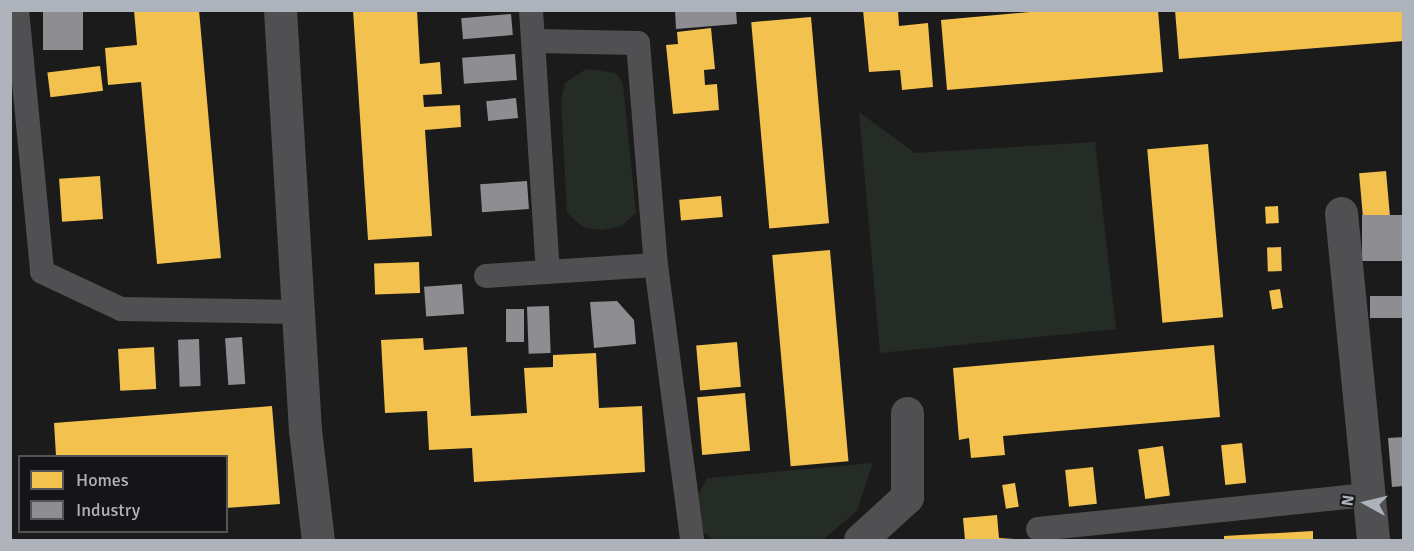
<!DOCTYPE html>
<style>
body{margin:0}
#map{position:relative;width:1414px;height:551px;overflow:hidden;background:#1b1b1b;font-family:Signika,sans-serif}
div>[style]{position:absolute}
.green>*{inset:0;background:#252b25}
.homes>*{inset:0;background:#f2c14e;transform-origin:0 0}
.industry>*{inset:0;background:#8d8d92;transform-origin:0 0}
.lane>*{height:24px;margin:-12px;padding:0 12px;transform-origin:12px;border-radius:12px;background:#505053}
.street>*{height:33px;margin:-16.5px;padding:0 16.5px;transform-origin:16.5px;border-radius:16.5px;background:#505053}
span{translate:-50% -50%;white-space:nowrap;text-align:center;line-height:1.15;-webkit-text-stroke:6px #151517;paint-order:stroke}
.frame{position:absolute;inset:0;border:12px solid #aeb2ba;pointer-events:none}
.legend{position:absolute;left:18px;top:455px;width:210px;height:78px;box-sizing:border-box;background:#151517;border:2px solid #525458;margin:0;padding:8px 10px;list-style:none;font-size:18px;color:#aeb2ba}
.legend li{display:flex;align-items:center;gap:12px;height:30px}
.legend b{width:30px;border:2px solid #525458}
.north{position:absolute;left:1336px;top:473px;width:60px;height:60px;-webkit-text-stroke:4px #151517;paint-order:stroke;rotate:278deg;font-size:16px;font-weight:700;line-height:24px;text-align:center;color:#aeb2ba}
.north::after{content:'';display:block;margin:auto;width:21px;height:27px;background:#aeb2ba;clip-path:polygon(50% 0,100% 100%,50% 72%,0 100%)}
</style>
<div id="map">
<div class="green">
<div style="clip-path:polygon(586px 69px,616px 73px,623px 84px,636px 213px,621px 226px,602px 230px,583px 227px,567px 213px,561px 101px,565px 83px)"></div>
<div style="clip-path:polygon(859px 112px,915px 153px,1095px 142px,1116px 329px,880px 353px)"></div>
<div style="clip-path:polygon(873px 463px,857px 511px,823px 540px,715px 540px,704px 533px,695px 501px,707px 478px)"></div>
</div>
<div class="homes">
<div style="clip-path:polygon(134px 10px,199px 10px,221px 258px,157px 264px,141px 82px,108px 85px,105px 48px,137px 45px)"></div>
<div style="clip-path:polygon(353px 10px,417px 10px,420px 64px,440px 62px,442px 94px,423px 95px,424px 107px,460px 105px,461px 127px,425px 130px,432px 236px,368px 240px)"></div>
<div style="clip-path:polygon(863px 10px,898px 10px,899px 26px,928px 23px,933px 87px,902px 90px,900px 70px,869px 72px)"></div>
<div style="clip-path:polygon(1052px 10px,1158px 10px,1163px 72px,947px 90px,941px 20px)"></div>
<div style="clip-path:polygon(1175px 10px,1404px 10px,1404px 41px,1179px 59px)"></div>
<div style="left:811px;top:17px;width:207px;height:60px;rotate:85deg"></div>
<div style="clip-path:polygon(711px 28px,715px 69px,704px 70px,705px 85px,717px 84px,719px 110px,673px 114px,666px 45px,678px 44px,677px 32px)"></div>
<div style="left:100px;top:66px;width:25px;height:53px;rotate:83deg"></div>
<div style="left:1208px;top:144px;width:174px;height:61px;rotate:85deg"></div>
<div style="left:1386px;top:171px;width:45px;height:27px;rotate:85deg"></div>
<div style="left:100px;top:176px;width:43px;height:41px;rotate:86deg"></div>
<div style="left:721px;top:196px;width:21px;height:42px;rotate:85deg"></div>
<div style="left:1278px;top:206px;width:17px;height:13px;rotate:87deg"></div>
<div style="left:1281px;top:247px;width:24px;height:14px;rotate:88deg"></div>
<div style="left:830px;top:250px;width:212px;height:58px;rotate:85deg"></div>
<div style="left:419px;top:262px;width:31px;height:45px;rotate:88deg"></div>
<div style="left:1280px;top:289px;width:19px;height:11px;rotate:81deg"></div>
<div style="clip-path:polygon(423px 338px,424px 350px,467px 347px,471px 416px,527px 413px,524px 368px,553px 367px,553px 355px,596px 353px,599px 408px,642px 406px,645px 472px,474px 482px,472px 448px,429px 450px,427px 411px,385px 413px,381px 340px)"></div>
<div style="left:737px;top:342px;width:45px;height:41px;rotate:85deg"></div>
<div style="clip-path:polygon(1214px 345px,1220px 417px,1003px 436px,1005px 455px,971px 458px,969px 438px,959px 440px,953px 368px)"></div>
<div style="left:154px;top:347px;width:42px;height:36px;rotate:87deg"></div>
<div style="left:745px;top:393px;width:58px;height:48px;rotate:85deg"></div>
<div style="clip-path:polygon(272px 406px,280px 504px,226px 508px,226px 456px,56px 456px,54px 423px)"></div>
<div style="left:1242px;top:443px;width:40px;height:21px;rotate:84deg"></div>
<div style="left:1163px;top:446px;width:50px;height:25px;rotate:82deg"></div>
<div style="left:1093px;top:467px;width:37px;height:28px;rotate:84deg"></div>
<div style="left:1015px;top:483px;width:24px;height:13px;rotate:81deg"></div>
<div style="clip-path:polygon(997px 515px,999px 538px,1027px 540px,965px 540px,963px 518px)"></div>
<div style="clip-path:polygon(1313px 531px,1313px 540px,1224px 540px,1224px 536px)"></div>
</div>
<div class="industry">
<div style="left:43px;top:10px;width:40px;height:40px"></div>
<div style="clip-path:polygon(675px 10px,736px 10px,737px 24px,676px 29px)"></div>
<div style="left:511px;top:14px;width:21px;height:50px;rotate:85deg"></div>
<div style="left:515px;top:54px;width:26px;height:53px;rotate:86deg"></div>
<div style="left:516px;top:98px;width:20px;height:30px;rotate:84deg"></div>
<div style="left:527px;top:181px;width:28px;height:47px;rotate:86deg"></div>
<div style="left:1404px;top:215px;width:46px;height:42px;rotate:90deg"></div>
<div style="left:462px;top:284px;width:30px;height:38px;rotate:86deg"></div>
<div style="left:1404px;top:296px;width:22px;height:34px;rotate:90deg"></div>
<div style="clip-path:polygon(617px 301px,634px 320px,636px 344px,594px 348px,590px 302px)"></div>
<div style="left:549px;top:306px;width:47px;height:22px;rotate:88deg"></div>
<div style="left:506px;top:309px;width:18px;height:33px"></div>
<div style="left:242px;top:337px;width:47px;height:17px;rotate:86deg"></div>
<div style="left:199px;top:339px;width:47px;height:21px;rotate:88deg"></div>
<div style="clip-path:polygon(1404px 437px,1404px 486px,1392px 487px,1388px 438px)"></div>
</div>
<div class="lane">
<div style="left:17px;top:10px;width:263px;rotate:84.5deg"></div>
<div style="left:42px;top:272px;width:87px;rotate:25.1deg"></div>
<div style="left:121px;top:309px;width:177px;rotate:1deg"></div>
<div style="left:531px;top:10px;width:262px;rotate:86.3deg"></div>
<div style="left:535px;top:41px;width:103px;rotate:1.1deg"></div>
<div style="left:638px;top:43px;width:223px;rotate:85.4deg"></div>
<div style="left:656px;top:265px;width:277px;rotate:82.5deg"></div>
<div style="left:486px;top:276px;width:170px;rotate:-3.7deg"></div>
<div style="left:1038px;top:529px;width:333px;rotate:-5.9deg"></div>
</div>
<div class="street">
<div style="left:280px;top:10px;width:421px;rotate:86.6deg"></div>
<div style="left:305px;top:430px;width:111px;rotate:83.3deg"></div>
<div style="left:1341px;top:213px;width:329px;rotate:84.4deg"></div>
<div style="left:860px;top:540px;width:64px;rotate:-42.5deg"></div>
<div style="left:907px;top:497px;width:84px;rotate:-90deg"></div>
</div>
<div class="frame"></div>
<ul class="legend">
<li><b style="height:16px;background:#f2c14e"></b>Homes</li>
<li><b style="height:16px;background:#8d8d92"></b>Industry</li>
</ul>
<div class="north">N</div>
</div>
